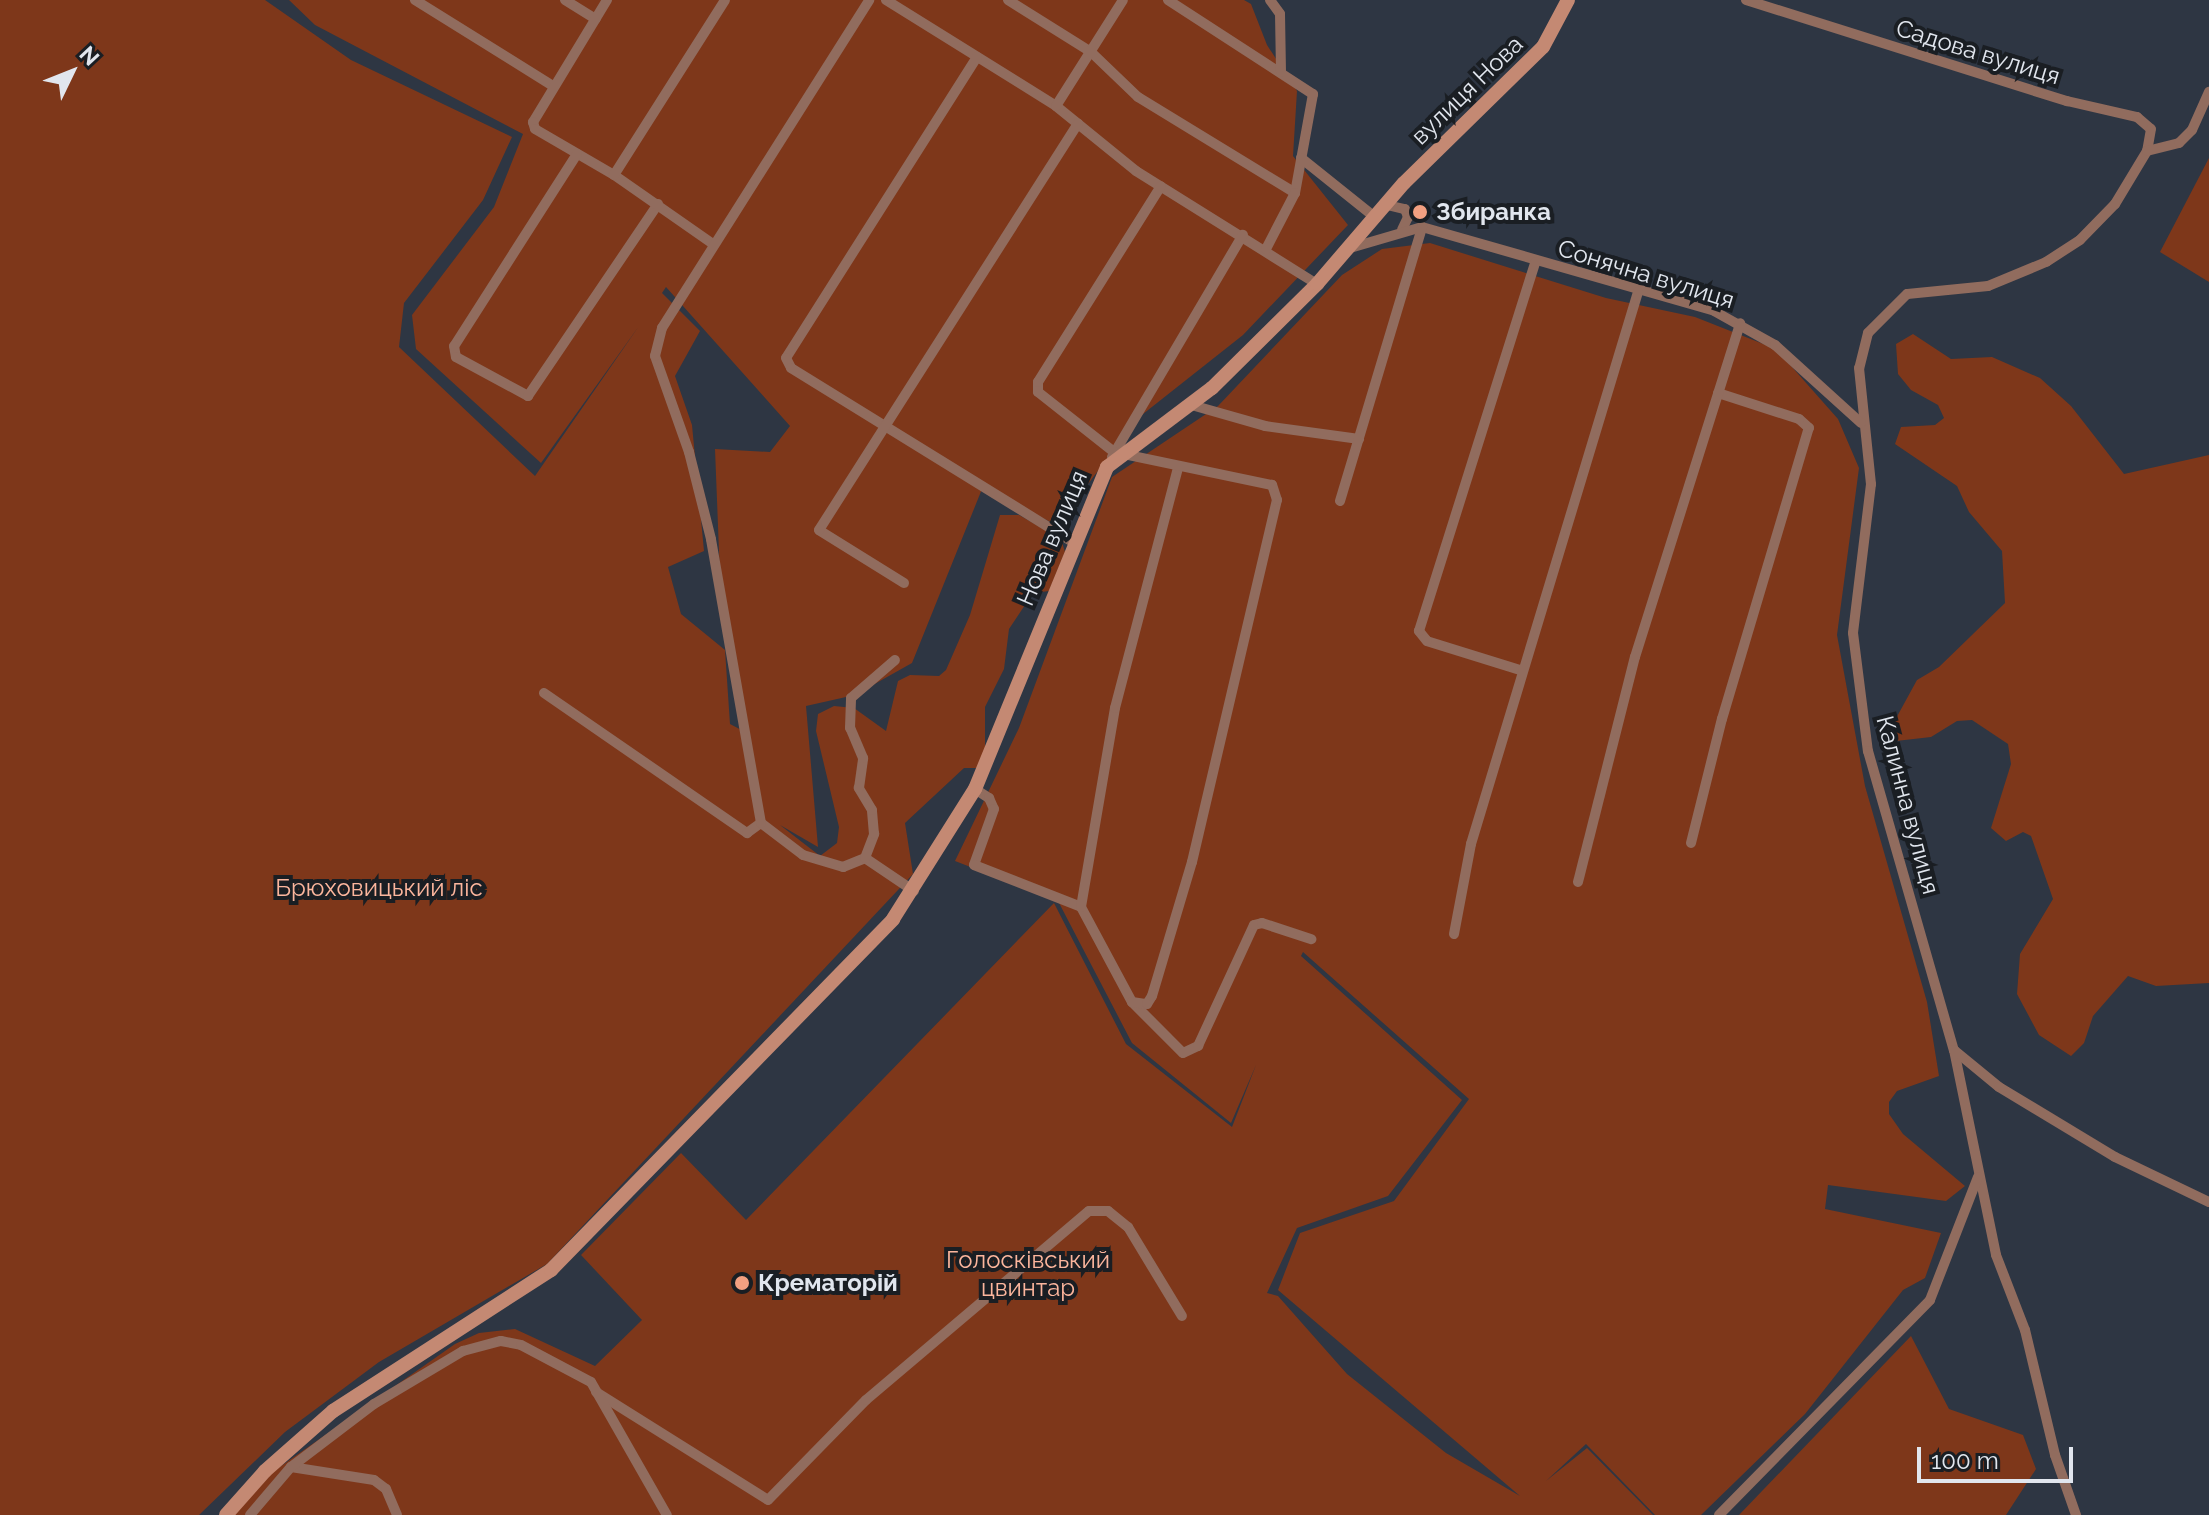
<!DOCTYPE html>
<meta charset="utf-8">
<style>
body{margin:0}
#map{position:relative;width:2209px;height:1515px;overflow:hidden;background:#2e3643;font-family:Raleway,sans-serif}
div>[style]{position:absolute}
.green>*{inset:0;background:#7e371a}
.street>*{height:10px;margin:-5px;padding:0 5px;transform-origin:5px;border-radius:5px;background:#916c5e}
.secondary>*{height:14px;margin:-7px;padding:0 7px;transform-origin:7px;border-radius:7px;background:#c48973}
.dots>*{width:22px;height:22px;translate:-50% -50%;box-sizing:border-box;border:4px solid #1a1e23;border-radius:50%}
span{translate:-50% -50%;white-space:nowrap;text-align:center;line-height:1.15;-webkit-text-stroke:8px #1a1e23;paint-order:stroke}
.street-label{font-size:24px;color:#e1e6ee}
.poi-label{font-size:24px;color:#e1e6ee;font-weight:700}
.left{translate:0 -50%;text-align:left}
.park-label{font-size:24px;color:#fcb69d}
.north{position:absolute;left:32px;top:32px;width:80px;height:80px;-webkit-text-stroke:6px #1a1e23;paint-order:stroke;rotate:47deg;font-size:22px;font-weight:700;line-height:32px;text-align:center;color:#e1e6ee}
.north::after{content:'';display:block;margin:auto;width:28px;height:36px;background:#e1e6ee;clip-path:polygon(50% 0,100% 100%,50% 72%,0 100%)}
.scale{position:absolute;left:1917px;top:1447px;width:156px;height:36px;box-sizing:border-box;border:4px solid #e1e6ee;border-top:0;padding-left:10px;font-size:24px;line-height:28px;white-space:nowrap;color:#e1e6ee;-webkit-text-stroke:6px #1a1e23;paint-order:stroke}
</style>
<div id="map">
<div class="green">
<div style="clip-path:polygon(evenodd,0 0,265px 0,351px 60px,512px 137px,483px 200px,404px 303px,399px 347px,535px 476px,639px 326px,541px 463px,416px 349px,412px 315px,494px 207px,523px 134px,315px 25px,289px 0,1244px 0,1251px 4px,1267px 45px,1297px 91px,1293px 156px,1348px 225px,1243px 335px,1138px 418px,1057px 525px,982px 489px,912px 663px,855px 695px,806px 706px,818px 847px,780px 825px,820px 856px,837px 843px,839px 827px,816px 731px,818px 714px,834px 706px,854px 708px,886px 731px,898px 681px,910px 675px,939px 676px,946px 670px,970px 615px,1000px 515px,1019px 515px,1061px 539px,1065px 552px,1049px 591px,1033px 593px,1009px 629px,1004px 669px,985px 707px,985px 749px,977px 768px,964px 768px,905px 823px,913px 874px,547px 1264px,379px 1362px,285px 1432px,199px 1515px,0 1515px,0 0,666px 287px,790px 426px,770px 452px,715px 449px,720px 577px,749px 734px,730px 724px,725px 650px,681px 614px,668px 567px,704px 551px,692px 425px,675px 376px,700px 331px,662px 293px,666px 287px)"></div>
<div style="clip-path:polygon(2209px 158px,2209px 282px,2160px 252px)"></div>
<div style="clip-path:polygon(evenodd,1430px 243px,1606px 298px,1695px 317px,1776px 349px,1838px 419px,1859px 468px,1837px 635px,1865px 786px,1927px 1002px,1939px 1076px,1897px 1091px,1889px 1102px,1889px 1114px,1903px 1134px,1965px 1186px,1946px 1201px,1828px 1185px,1825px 1209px,1941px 1233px,1925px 1278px,1903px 1290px,1805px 1414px,1701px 1515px,1655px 1515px,1586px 1444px,1546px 1481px,1587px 1448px,1653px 1515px,234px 1515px,274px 1471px,455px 1344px,479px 1333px,515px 1329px,595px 1366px,642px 1320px,581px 1255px,681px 1153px,746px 1220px,1054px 903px,1126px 1044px,1232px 1127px,1256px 1065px,1231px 1123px,1132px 1043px,1058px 901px,955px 861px,1019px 728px,1112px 477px,1218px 406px,1342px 275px,1382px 249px,1430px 243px,1303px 952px,1469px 1099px,1394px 1201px,1300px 1233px,1278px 1290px,1520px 1496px,1446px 1453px,1347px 1374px,1278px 1296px,1267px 1293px,1297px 1228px,1388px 1196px,1462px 1100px,1301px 956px,1303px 952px)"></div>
<div style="clip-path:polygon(1913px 334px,1951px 359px,1992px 357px,2040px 378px,2071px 406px,2124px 474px,2209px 455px,2209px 983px,2156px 986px,2128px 976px,2093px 1016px,2084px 1043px,2071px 1056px,2039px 1035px,2017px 994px,2020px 954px,2053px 899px,2031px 836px,2023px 832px,2006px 841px,1991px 828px,2011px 764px,2008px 744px,1972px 720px,1957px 721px,1931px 737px,1896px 741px,1888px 733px,1917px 680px,1939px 667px,2005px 603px,2002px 551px,1969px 512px,1957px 486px,1895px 444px,1901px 427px,1935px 425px,1944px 418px,1938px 405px,1911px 390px,1898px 374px,1896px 344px)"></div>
<div style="clip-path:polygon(1911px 1336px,1949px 1409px,2023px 1435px,2036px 1469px,2006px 1515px,1739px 1515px)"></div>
</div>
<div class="street">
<div style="left:415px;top:0;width:163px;rotate:31.9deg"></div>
<div style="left:565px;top:0;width:36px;rotate:32deg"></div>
<div style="left:607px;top:0;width:143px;rotate:121.2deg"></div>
<div style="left:533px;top:122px;width:7px;rotate:74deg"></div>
<div style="left:535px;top:129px;width:91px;rotate:30.2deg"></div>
<div style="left:886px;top:0;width:200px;rotate:31.9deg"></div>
<div style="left:1056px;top:106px;width:103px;rotate:39.1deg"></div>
<div style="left:1136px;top:171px;width:213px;rotate:32deg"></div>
<div style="left:1008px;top:0;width:98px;rotate:32.1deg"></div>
<div style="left:1091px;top:52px;width:65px;rotate:43.8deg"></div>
<div style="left:1138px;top:97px;width:184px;rotate:31.4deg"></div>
<div style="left:1168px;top:0;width:173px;rotate:33deg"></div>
<div style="left:1313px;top:94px;width:101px;rotate:100.3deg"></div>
<div style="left:1295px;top:193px;width:63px;rotate:117.4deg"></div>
<div style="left:1270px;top:0;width:17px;rotate:54deg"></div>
<div style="left:1280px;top:14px;width:58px;rotate:89deg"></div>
<div style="left:1746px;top:0;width:337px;rotate:17.5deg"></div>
<div style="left:2067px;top:101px;width:72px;rotate:12.9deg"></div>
<div style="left:2137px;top:117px;width:18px;rotate:41deg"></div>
<div style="left:2151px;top:129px;width:22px;rotate:100deg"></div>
<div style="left:2147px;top:151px;width:62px;rotate:121.1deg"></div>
<div style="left:2115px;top:204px;width:50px;rotate:134.2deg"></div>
<div style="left:2080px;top:240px;width:40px;rotate:147.1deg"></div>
<div style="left:2046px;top:262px;width:63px;rotate:157.5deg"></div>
<div style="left:1988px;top:286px;width:81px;rotate:174.4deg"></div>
<div style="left:1907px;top:294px;width:55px;rotate:135deg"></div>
<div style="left:1868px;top:333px;width:36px;rotate:104deg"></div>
<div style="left:1859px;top:368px;width:117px;rotate:84.1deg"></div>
<div style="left:1871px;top:484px;width:150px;rotate:96.9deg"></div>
<div style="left:1853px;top:633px;width:119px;rotate:82.8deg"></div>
<div style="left:1868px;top:751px;width:311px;rotate:74deg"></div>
<div style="left:1954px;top:1050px;width:209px;rotate:78.4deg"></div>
<div style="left:1996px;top:1255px;width:80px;rotate:68.9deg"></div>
<div style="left:2025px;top:1330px;width:129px;rotate:76.5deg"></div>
<div style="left:2055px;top:1455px;width:64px;rotate:70.7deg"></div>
<div style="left:977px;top:57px;width:356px;rotate:122.4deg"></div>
<div style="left:786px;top:358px;width:11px;rotate:63deg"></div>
<div style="left:791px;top:368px;width:331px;rotate:31.7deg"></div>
<div style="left:1056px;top:106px;width:125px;rotate:-57.7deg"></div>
<div style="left:2147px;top:151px;width:33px;rotate:-14deg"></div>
<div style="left:2179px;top:143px;width:18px;rotate:-45deg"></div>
<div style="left:2192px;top:130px;width:42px;rotate:-65.9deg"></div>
<div style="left:577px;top:154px;width:228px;rotate:122.6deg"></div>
<div style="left:454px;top:346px;width:11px;rotate:80deg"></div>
<div style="left:456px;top:357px;width:82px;rotate:28.4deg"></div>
<div style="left:528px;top:396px;width:232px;rotate:-55.9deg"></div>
<div style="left:1301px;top:158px;width:96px;rotate:38.7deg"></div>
<div style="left:1387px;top:205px;width:18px;rotate:13deg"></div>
<div style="left:1405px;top:209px;width:9px;rotate:69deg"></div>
<div style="left:1408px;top:217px;width:14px;rotate:115deg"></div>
<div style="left:713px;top:244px;width:121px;rotate:-145.1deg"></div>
<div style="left:614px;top:175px;width:207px;rotate:-57.6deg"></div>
<div style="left:1350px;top:248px;width:75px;rotate:-16.3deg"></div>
<div style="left:1422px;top:227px;width:304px;rotate:16deg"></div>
<div style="left:1714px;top:311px;width:70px;rotate:29.1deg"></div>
<div style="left:1775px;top:345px;width:116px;rotate:42.2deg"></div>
<div style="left:1188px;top:404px;width:80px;rotate:15.9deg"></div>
<div style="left:1265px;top:426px;width:95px;rotate:7.9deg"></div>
<div style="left:1112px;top:457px;width:258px;rotate:-59.5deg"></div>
<div style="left:1340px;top:501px;width:286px;rotate:-73.3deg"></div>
<div style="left:904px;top:583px;width:100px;rotate:-148.1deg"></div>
<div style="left:819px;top:530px;width:482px;rotate:-57.5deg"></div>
<div style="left:1520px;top:670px;width:97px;rotate:-162.7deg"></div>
<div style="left:1427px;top:641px;width:13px;rotate:-129deg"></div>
<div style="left:1419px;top:631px;width:387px;rotate:-72.5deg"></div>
<div style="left:544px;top:693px;width:247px;rotate:34.6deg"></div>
<div style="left:747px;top:833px;width:17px;rotate:-36deg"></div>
<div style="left:761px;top:823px;width:53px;rotate:37.3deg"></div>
<div style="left:803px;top:855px;width:42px;rotate:16.7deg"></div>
<div style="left:843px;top:867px;width:24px;rotate:-22deg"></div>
<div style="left:865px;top:858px;width:59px;rotate:34deg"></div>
<div style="left:975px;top:789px;width:17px;rotate:33deg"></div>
<div style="left:989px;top:798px;width:12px;rotate:66deg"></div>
<div style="left:994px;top:809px;width:59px;rotate:109.7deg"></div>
<div style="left:974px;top:865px;width:115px;rotate:21.4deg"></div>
<div style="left:1081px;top:907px;width:108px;rotate:61.8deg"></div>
<div style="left:1132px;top:1002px;width:72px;rotate:45deg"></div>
<div style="left:1183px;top:1053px;width:17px;rotate:-25deg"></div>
<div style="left:1198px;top:1046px;width:133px;rotate:-65.2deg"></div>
<div style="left:1254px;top:925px;width:8px;rotate:-14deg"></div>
<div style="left:1262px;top:923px;width:52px;rotate:18.1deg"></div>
<div style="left:761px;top:823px;width:288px;rotate:-100deg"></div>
<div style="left:711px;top:539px;width:90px;rotate:-104.2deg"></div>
<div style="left:689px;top:452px;width:102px;rotate:-109.5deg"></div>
<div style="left:655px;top:356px;width:29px;rotate:-76deg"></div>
<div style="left:662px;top:328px;width:388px;rotate:-57.7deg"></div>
<div style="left:1691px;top:843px;width:128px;rotate:-76deg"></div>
<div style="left:1722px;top:719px;width:304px;rotate:-73.4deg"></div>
<div style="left:1809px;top:428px;width:13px;rotate:-138deg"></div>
<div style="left:1799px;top:419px;width:85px;rotate:-162.2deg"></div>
<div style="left:865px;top:858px;width:26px;rotate:-69deg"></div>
<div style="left:874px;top:834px;width:24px;rotate:-95deg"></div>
<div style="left:872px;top:810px;width:26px;rotate:-121deg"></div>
<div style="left:859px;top:788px;width:30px;rotate:-82deg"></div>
<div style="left:863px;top:758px;width:33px;rotate:-113deg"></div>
<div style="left:850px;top:728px;width:30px;rotate:-88deg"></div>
<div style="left:851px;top:698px;width:58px;rotate:-40.8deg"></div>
<div style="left:1578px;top:882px;width:232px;rotate:-75.8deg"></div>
<div style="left:1635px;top:657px;width:350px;rotate:-72.5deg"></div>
<div style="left:1081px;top:907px;width:202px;rotate:-80.3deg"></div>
<div style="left:1115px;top:708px;width:248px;rotate:-75.3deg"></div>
<div style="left:1454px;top:934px;width:92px;rotate:-79.3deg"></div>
<div style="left:1471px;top:844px;width:577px;rotate:-73.17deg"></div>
<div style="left:1132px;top:1002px;width:15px;rotate:8deg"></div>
<div style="left:1147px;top:1004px;width:9px;rotate:-58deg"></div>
<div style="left:1152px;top:996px;width:140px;rotate:-73.4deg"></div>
<div style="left:1192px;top:862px;width:372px;rotate:-76.8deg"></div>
<div style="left:1277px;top:500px;width:16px;rotate:-108deg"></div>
<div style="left:1272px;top:485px;width:161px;rotate:-168.2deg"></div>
<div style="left:1114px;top:452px;width:97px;rotate:-141.7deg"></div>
<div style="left:1038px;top:392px;width:10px;rotate:-90deg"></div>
<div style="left:1038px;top:382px;width:231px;rotate:-57.9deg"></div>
<div style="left:1954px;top:1050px;width:58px;rotate:39.4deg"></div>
<div style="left:1999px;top:1087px;width:135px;rotate:31.1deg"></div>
<div style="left:2115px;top:1157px;width:104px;rotate:25.6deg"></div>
<div style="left:596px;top:1392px;width:203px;rotate:32.1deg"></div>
<div style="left:768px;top:1500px;width:140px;rotate:-45.6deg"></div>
<div style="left:866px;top:1400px;width:292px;rotate:-40.3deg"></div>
<div style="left:1089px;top:1211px;width:19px"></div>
<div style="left:1108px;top:1211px;width:26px;rotate:39deg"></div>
<div style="left:1128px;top:1227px;width:104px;rotate:58.8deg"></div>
<div style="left:291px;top:1467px;width:84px;rotate:8.9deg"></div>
<div style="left:374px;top:1480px;width:15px;rotate:37deg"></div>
<div style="left:386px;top:1489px;width:28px;rotate:67deg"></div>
<div style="left:250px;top:1515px;width:63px;rotate:-49.5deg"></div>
<div style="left:291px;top:1467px;width:104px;rotate:-37.2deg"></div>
<div style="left:374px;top:1404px;width:104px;rotate:-30.8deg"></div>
<div style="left:463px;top:1351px;width:39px;rotate:-15deg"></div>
<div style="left:501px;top:1341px;width:20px;rotate:11deg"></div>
<div style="left:521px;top:1345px;width:79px;rotate:27.9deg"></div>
<div style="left:591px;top:1382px;width:153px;rotate:60.3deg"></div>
<div style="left:1719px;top:1515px;width:301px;rotate:-45.5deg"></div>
<div style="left:1930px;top:1300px;width:132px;rotate:-68.7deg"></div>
</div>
<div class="secondary">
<div style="left:226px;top:1515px;width:59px;rotate:-48.4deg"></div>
<div style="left:265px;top:1471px;width:91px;rotate:-41.4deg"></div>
<div style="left:333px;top:1411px;width:260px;rotate:-32.9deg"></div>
<div style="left:551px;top:1270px;width:490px;rotate:-45.7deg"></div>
<div style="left:893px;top:919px;width:154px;rotate:-57.8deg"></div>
<div style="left:975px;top:789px;width:348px;rotate:-67.7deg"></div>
<div style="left:1107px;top:467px;width:131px;rotate:-37deg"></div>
<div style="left:1212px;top:388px;width:148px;rotate:-44.7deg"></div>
<div style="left:1317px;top:284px;width:133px;rotate:-49.3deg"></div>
<div style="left:1404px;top:183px;width:194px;rotate:-44.4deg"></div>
<div style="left:1543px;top:47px;width:53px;rotate:-62deg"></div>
</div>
<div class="dots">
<div style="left:1420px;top:212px;background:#f2a081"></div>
<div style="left:742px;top:1283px;background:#f2a081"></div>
</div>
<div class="street-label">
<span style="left:1978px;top:52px;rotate:17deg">Садова вулиця</span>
<span style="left:1467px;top:90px;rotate:-44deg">вулиця Нова</span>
<span style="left:1646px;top:274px;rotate:17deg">Сонячна вулиця</span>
<span style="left:1052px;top:538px;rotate:-67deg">Нова вулиця</span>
<span style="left:1908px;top:805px;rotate:75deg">Калинна вулиця</span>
</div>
<div class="poi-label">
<span class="left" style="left:1436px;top:212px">Збиранка</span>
<span class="left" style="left:758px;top:1283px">Крематорій</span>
</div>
<div class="park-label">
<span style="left:379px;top:888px">Брюховицький ліс</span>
<span style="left:1028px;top:1274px">Голосківський<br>цвинтар</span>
</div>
<div class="north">N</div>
<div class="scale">100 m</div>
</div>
